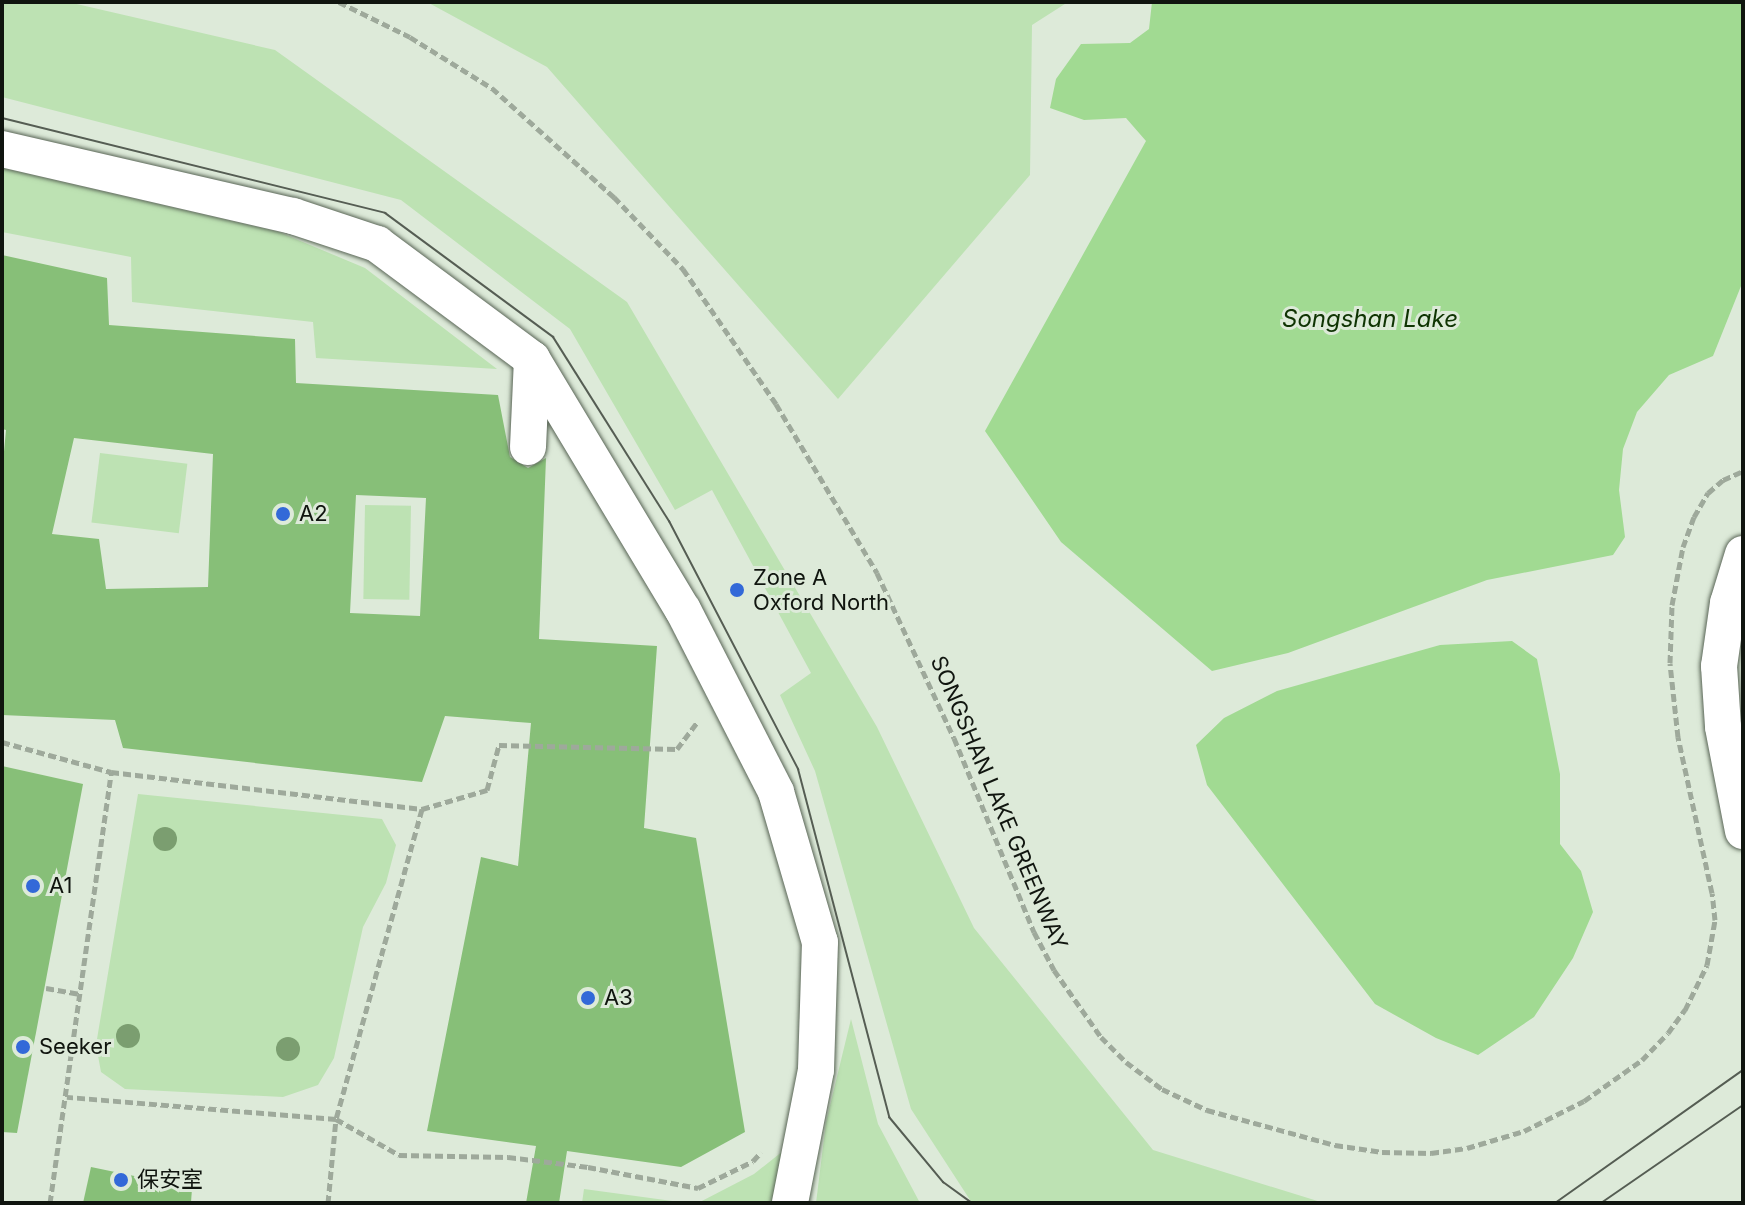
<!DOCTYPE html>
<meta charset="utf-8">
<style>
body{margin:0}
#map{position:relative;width:1745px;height:1205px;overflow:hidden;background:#ddead9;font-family:Inter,"Noto Sans SC",sans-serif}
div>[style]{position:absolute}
.green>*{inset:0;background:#bde2b3;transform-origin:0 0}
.water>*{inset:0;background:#a1da92}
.building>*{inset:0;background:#87bf78}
.path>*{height:5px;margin-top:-2.5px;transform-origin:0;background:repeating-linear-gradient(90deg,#9ea99b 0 8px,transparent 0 12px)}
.roads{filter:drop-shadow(0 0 2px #596556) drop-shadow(0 0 2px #596556)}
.minor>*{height:36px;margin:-18px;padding:0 18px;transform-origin:18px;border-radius:18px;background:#fff}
.tram>*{height:2px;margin:-1px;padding:0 1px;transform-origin:1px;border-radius:1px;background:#555d53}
.trees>*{width:24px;height:24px;margin:-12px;border-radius:50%;background:#7b9e70}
.dots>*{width:22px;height:22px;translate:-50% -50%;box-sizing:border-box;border:4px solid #ddead9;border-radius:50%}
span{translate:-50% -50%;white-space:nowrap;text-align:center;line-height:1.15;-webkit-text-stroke:6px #ddead9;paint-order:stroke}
.poi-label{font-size:22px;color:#10150f}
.left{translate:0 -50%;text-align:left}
.street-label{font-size:22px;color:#10150f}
.water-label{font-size:24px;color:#0f3403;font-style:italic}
.frame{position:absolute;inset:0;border:4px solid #10150f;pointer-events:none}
</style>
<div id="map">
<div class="green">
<div style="clip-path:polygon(2px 2px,68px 2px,275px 50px,627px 302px,877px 727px,974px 928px,1153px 1150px,1324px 1203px,972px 1203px,911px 1109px,815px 771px,780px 695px,811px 673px,712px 490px,675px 510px,570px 329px,401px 200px,2px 97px)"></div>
<div style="clip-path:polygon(427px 2px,1068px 2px,1032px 25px,1030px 175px,838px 399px,547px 67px)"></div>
<div style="clip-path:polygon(2px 168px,279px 232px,365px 268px,497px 369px,316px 358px,313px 322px,132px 302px,131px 257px,2px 232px)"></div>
<div style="left:100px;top:453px;width:88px;height:70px;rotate:7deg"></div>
<div style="left:365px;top:505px;width:46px;height:94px;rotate:1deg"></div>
<div style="clip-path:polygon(138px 794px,382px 819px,396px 845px,386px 883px,363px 927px,334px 1058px,318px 1085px,283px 1097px,125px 1089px,101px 1072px,96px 1045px)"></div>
<div style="clip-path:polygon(851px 1019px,878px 1124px,920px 1203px,816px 1203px,826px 1122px)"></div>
<div style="clip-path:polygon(783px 1151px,774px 1203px,698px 1203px,754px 1174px)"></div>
<div style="clip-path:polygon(584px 1189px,687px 1203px,582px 1203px)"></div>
</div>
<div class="water">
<div style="clip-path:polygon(1152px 2px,1743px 2px,1743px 281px,1713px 356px,1669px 375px,1637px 412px,1623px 449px,1619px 490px,1625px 537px,1613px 555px,1487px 580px,1288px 653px,1212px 671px,1061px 542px,985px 431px,1146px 141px,1126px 118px,1084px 120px,1050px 108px,1056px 79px,1081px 44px,1130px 43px,1149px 29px)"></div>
<div style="clip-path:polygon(1512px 641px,1537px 659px,1560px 774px,1560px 844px,1581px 871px,1593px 912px,1573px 958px,1534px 1017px,1478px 1055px,1436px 1038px,1375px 1004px,1207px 785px,1196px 745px,1224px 718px,1277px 691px,1440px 645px)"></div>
</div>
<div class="building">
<div style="clip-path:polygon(evenodd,2px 255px,107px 278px,109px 325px,295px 339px,296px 383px,498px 395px,510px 457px,528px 468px,546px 458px,539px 639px,657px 646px,644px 828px,696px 838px,745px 1132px,681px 1167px,567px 1151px,559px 1203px,526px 1203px,536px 1146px,427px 1131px,481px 857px,518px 866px,531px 723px,445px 716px,422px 782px,123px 748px,115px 720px,2px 715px,2px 473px,6px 430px,2px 429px,2px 255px,74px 438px,213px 454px,208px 587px,106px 589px,99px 539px,52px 534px,74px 438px,2px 255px,356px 495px,426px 498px,420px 616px,350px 613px,356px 495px)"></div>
<div style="clip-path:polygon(2px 766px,83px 784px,17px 1133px,2px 1132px)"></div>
<div style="clip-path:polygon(91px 1167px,192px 1188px,191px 1203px,83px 1203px)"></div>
</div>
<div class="path">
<div style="left:339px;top:2px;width:79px;rotate:26.2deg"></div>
<div style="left:410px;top:37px;width:97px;rotate:31.9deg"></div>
<div style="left:492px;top:88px;width:164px;rotate:41.8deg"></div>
<div style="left:614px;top:197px;width:100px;rotate:46.2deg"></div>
<div style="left:683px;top:269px;width:164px;rotate:55.4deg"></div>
<div style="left:776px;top:404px;width:197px;rotate:59.1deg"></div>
<div style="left:877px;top:573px;width:182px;rotate:65deg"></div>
<div style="left:954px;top:738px;width:210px;rotate:67.6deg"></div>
<div style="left:1034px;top:932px;width:43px;rotate:62.2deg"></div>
<div style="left:1054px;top:970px;width:82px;rotate:55deg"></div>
<div style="left:1101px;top:1037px;width:35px;rotate:45deg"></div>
<div style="left:1126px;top:1062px;width:45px;rotate:36.9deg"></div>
<div style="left:1162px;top:1089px;width:50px;rotate:25deg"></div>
<div style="left:1207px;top:1110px;width:133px;rotate:15.3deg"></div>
<div style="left:1335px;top:1145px;width:48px;rotate:8.5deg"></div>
<div style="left:1382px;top:1152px;width:49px;rotate:1.2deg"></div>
<div style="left:1431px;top:1153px;width:36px;rotate:-8deg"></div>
<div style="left:1467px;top:1148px;width:59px;rotate:-16.6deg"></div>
<div style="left:1524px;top:1131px;width:67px;rotate:-26.6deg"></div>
<div style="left:1584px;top:1101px;width:71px;rotate:-35.3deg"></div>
<div style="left:1642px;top:1060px;width:37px;rotate:-46deg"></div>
<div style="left:1668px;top:1033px;width:29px;rotate:-54deg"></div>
<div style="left:1685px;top:1010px;width:50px;rotate:-63.9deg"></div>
<div style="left:1707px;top:965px;width:46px;rotate:-79.9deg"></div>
<div style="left:1715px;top:920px;width:27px;rotate:-96deg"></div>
<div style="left:1712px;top:893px;width:160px;rotate:-102.3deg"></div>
<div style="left:1678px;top:737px;width:74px;rotate:-96.2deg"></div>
<div style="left:1670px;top:663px;width:58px;rotate:-88deg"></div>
<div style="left:1672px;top:605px;width:59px;rotate:-79.3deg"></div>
<div style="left:1683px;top:547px;width:32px;rotate:-70deg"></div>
<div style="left:1694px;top:517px;width:28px;rotate:-60deg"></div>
<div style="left:1708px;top:493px;width:20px;rotate:-41deg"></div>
<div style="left:1723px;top:480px;width:22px;rotate:-24deg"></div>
<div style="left:2px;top:742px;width:113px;rotate:15.4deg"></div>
<div style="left:422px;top:809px;width:68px;rotate:-16.3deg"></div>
<div style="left:487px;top:790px;width:47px;rotate:-75.1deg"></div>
<div style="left:499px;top:745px;width:178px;rotate:1.3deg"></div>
<div style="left:677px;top:749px;width:35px;rotate:-53deg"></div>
<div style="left:46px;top:988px;width:36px;rotate:10deg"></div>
<div style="left:50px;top:1203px;width:435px;rotate:-81.9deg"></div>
<div style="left:111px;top:772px;width:313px;rotate:6.8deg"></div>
<div style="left:422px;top:809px;width:322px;rotate:105.5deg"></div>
<div style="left:336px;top:1119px;width:270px;rotate:-175.3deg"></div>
<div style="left:328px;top:1203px;width:84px;rotate:-84.6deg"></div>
<div style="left:336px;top:1119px;width:73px;rotate:29.7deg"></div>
<div style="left:399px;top:1155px;width:109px;rotate:1.1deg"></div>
<div style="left:508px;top:1157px;width:81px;rotate:7.1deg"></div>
<div style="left:588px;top:1167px;width:112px;rotate:10.8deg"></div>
<div style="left:698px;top:1188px;width:61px;rotate:-26.1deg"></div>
<div style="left:753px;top:1161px;width:12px;rotate:-48deg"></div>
</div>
<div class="roads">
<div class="minor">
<div style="left:2px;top:149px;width:299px;rotate:13deg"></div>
<div style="left:293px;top:216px;width:89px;rotate:18.4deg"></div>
<div style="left:377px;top:244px;width:193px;rotate:36.6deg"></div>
<div style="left:532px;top:359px;width:293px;rotate:59deg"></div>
<div style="left:683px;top:610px;width:204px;rotate:62.9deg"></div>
<div style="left:776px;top:792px;width:156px;rotate:73.7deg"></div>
<div style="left:820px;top:942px;width:128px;rotate:91.8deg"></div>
<div style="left:816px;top:1070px;width:136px;rotate:101.1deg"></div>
<div style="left:528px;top:447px;width:88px;rotate:-87.4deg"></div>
<div style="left:1743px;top:554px;width:51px;rotate:107deg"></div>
<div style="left:1728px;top:603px;width:64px;rotate:98.1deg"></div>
<div style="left:1719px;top:666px;width:61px;rotate:86.2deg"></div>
<div style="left:1723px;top:727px;width:106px;rotate:79.1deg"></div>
</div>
</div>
<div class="tram">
<div style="left:2px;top:118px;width:395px;rotate:13.9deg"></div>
<div style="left:385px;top:213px;width:209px;rotate:36.4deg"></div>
<div style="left:553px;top:337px;width:218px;rotate:57.8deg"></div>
<div style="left:669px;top:521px;width:280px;rotate:62.5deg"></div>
<div style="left:798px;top:769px;width:360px;rotate:75.3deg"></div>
<div style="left:889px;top:1117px;width:85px;rotate:50.3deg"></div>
<div style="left:943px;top:1182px;width:36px;rotate:36deg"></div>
<div style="left:1555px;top:1203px;width:230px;rotate:-35.3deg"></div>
<div style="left:1601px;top:1203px;width:173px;rotate:-34.6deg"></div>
</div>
<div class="trees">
<div style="left:165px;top:839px"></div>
<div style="left:128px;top:1036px"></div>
<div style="left:288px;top:1049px"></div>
</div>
<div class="dots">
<div style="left:283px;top:514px;background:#3369d8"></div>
<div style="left:737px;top:590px;background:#3369d8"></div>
<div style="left:33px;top:886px;background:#3369d8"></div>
<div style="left:588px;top:998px;background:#3369d8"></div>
<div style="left:23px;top:1047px;background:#3369d8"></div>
<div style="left:121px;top:1180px;background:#3369d8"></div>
</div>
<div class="poi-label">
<span class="left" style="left:299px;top:514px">A2</span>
<span class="left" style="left:753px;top:590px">Zone A<br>Oxford North</span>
<span class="left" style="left:49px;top:886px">A1</span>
<span class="left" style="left:604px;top:998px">A3</span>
<span class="left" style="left:39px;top:1047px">Seeker</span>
<span class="left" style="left:137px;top:1180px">保安室</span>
</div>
<div class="street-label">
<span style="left:999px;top:803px;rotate:67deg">SONGSHAN LAKE GREENWAY</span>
</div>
<div class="water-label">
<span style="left:1370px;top:319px">Songshan Lake</span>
</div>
<div class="frame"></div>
</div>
